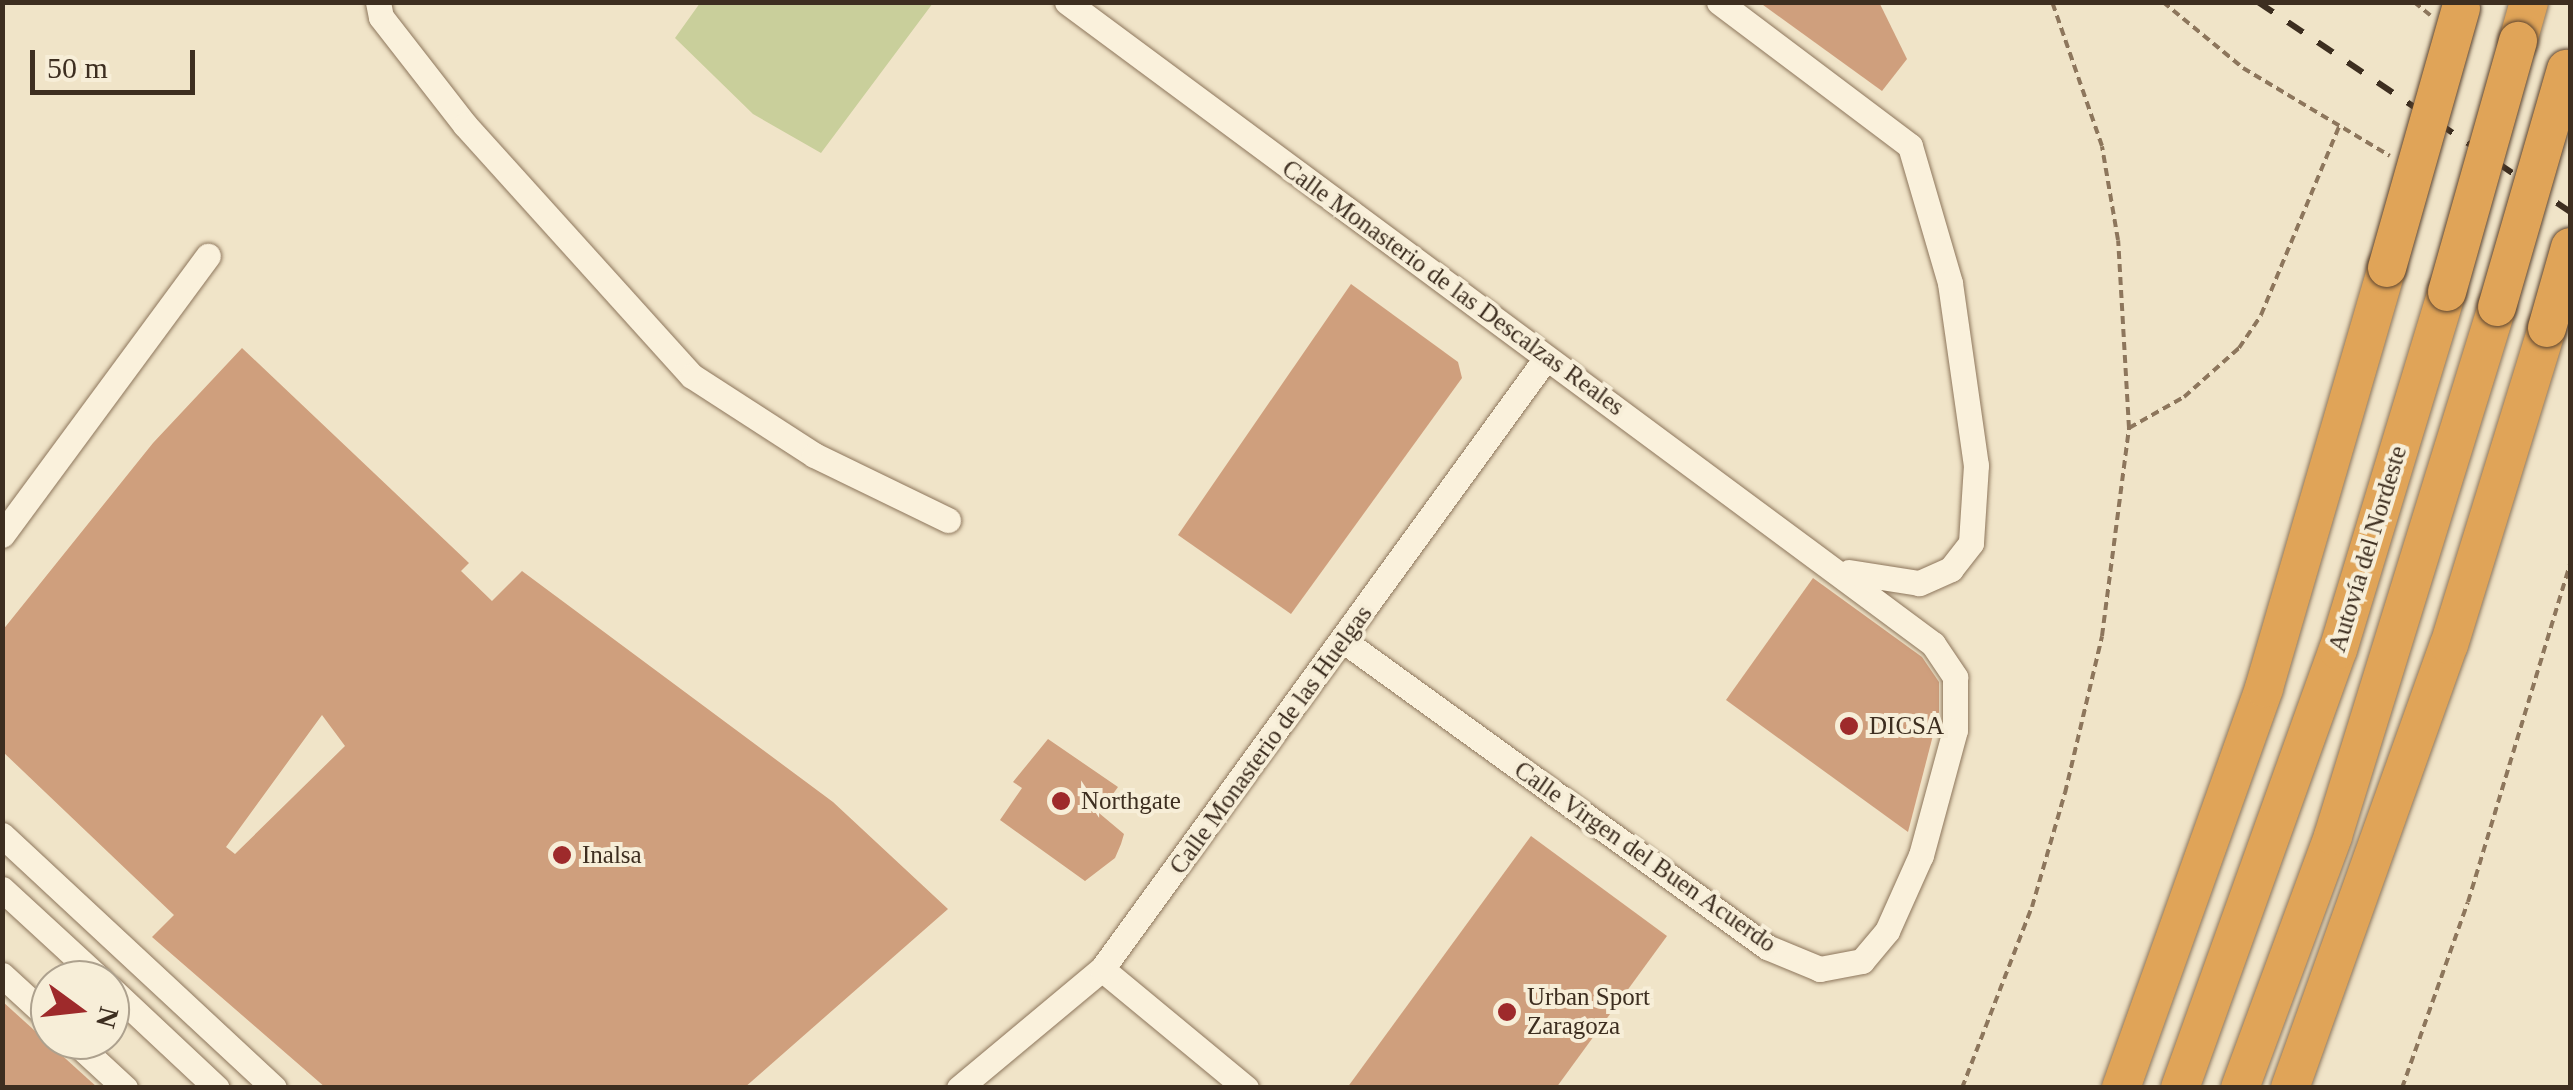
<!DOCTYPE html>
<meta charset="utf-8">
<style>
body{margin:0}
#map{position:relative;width:2573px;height:1090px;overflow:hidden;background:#f0e4c8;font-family:Georgia,serif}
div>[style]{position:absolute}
.green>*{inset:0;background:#c9cf9b}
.building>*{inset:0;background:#cf9f7d}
.path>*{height:4px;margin-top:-2px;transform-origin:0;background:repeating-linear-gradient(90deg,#8d765c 0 8px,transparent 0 13px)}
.roads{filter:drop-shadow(0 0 2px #8d765c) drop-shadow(0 0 2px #8d765c)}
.minor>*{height:25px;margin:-12.5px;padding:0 12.5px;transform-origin:12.5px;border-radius:12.5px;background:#faf1dc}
.highway>*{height:38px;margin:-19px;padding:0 19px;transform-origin:19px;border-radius:19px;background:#e0a458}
.rail>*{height:6px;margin-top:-3px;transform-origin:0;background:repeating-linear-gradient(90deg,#3d2e20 0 18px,transparent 0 36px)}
.bridges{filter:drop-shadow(0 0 2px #5b4430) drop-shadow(0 0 2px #5b4430)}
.highway-bridge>*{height:38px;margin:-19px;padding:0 19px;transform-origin:19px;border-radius:19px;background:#e0a458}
.dots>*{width:28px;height:28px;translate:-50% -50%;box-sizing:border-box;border:5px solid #f7eed8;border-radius:50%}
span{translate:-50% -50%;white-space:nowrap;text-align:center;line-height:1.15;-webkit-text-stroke:8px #f7eed8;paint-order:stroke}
.street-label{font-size:25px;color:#3d2e20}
.poi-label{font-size:25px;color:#3d2e20}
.left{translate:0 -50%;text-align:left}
.frame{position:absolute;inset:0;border:5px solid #3d2e20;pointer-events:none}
.north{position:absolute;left:30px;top:960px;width:100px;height:100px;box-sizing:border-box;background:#f7eed8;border:2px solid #ada18e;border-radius:50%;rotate:105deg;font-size:28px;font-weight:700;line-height:40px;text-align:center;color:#3d2e20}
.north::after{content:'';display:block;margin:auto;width:35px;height:45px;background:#9e2a2b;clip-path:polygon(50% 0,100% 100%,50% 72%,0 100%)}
.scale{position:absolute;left:30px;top:50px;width:165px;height:45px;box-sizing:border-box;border:5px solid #3d2e20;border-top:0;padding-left:12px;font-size:30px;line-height:35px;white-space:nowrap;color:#3d2e20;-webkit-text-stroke:8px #f7eed8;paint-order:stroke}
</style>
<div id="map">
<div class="green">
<div style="clip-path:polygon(700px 3px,700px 2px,933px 3px,821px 153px,753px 114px,675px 38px)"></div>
</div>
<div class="building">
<div style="clip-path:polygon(1759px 2px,1879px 2px,1907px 59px,1882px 91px)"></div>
<div style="clip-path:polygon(1351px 284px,1458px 362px,1462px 378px,1291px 614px,1178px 535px)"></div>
<div style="clip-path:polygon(evenodd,242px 348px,469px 563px,461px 571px,492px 601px,522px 571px,833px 802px,948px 909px,744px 1088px,326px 1088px,152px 937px,174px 915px,2px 751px,2px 631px,153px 443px,242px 348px,322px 715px,345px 746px,235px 854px,226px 847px,322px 715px)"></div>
<div style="clip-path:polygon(1813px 578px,1922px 657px,1939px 682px,1939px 712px,1908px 832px,1726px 700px)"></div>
<div style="clip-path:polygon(1048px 739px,1118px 787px,1099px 813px,1124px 834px,1121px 844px,1115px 858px,1085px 881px,1000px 820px,1022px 788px,1013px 782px)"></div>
<div style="clip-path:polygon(1531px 836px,1667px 936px,1556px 1088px,1347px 1088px)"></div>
<div style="clip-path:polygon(2px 1001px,98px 1088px,2px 1088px)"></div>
</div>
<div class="path">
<div style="left:2163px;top:2px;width:104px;rotate:39.5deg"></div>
<div style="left:2243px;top:68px;width:171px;rotate:30.9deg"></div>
<div style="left:2414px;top:2px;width:21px;rotate:39deg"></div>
<div style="left:2129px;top:428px;width:63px;rotate:-29.4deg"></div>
<div style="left:2184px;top:397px;width:74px;rotate:-41.7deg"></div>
<div style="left:2239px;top:348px;width:40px;rotate:-56deg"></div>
<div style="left:2261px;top:315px;width:204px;rotate:-67.5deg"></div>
<div style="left:1962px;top:1088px;width:194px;rotate:-68.9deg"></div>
<div style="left:2032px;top:907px;width:119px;rotate:-73.9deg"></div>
<div style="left:2065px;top:793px;width:161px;rotate:-76.7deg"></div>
<div style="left:2102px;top:636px;width:210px;rotate:-82.6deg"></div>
<div style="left:2129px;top:428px;width:188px;rotate:-93.3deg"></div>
<div style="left:2118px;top:240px;width:95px;rotate:-99.7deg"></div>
<div style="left:2102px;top:146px;width:152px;rotate:-109.1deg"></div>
<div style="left:2402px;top:1088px;width:197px;rotate:-70.5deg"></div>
<div style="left:2468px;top:902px;width:352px;rotate:-73.2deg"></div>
</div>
<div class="roads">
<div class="minor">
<div style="left:378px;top:2px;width:15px;rotate:79deg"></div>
<div style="left:381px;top:17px;width:137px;rotate:52.1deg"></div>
<div style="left:465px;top:125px;width:338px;rotate:47.9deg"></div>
<div style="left:692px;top:376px;width:145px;rotate:32.9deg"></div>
<div style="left:814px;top:455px;width:149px;rotate:25.9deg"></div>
<div style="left:1067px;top:2px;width:1078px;rotate:36.55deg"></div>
<div style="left:1933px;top:644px;width:40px;rotate:56deg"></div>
<div style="left:1955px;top:677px;width:53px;rotate:90deg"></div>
<div style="left:1955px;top:730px;width:130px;rotate:105.2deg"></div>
<div style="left:1921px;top:855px;width:83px;rotate:114.1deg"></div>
<div style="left:1887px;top:931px;width:39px;rotate:130deg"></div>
<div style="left:1862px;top:961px;width:43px;rotate:169.2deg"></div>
<div style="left:1820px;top:969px;width:57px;rotate:-157.5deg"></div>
<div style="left:1767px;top:947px;width:522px;rotate:-144.12deg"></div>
<div style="left:1719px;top:2px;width:239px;rotate:37deg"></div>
<div style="left:1910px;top:146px;width:143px;rotate:73.7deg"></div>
<div style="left:1950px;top:283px;width:184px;rotate:81.9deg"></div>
<div style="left:1976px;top:465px;width:78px;rotate:93.7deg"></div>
<div style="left:1971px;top:543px;width:33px;rotate:128deg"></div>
<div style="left:1951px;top:569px;width:35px;rotate:156deg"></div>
<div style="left:1919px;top:583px;width:71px;rotate:-171.1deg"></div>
<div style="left:2px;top:535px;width:347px;rotate:-53.6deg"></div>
<div style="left:2px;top:835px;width:371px;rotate:42.9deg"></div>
<div style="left:2px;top:889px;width:134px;rotate:42.6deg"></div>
<div style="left:1102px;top:969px;width:187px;rotate:39.6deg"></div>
<div style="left:2px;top:975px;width:65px;rotate:42.5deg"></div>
<div style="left:110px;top:988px;width:146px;rotate:43.1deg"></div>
<div style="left:73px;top:1040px;width:71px;rotate:42.7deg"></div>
<div style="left:959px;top:1088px;width:186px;rotate:-39.8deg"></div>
<div style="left:1102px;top:969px;width:755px;rotate:-53.99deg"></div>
</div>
<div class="highway">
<div style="left:2518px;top:41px;width:41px;rotate:-74.2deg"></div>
<div style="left:2121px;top:1088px;width:425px;rotate:-70.3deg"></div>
<div style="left:2264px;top:688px;width:438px;rotate:-73.7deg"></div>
<div style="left:2180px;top:1088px;width:466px;rotate:-70.2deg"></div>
<div style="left:2338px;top:650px;width:374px;rotate:-73.1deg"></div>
<div style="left:2240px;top:1088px;width:269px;rotate:-69.7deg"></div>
<div style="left:2333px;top:836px;width:554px;rotate:-72.78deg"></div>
<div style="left:2290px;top:1088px;width:471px;rotate:-70.3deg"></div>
<div style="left:2449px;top:645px;width:332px;rotate:-72.8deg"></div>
</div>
</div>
<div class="rail">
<div style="left:2258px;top:2px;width:376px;rotate:33.9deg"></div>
</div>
<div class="bridges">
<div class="highway-bridge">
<div style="left:2387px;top:268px;width:270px;rotate:-74.1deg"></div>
<div style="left:2447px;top:292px;width:261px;rotate:-74.2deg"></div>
<div style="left:2497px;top:307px;width:248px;rotate:-73.8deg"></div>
<div style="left:2547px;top:328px;width:84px;rotate:-74.1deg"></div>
</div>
</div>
<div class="dots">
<div style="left:1849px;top:726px;background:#9e2a2b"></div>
<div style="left:1061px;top:801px;background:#9e2a2b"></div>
<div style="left:562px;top:855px;background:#9e2a2b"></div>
<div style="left:1507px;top:1012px;background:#9e2a2b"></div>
</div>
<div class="street-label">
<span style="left:1453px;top:288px;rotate:36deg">Calle Monasterio de las Descalzas Reales</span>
<span style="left:2368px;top:549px;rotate:-73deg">Autovía del Nordeste</span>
<span style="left:1271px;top:740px;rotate:-54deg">Calle Monasterio de las Huelgas</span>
<span style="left:1645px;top:857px;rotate:35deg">Calle Virgen del Buen Acuerdo</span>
</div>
<div class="poi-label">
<span class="left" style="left:1869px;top:726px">DICSA</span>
<span class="left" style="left:1081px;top:801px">Northgate</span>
<span class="left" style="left:582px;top:855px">Inalsa</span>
<span class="left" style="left:1527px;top:1012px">Urban Sport<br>Zaragoza</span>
</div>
<div class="frame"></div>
<div class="north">N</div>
<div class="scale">50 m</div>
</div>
